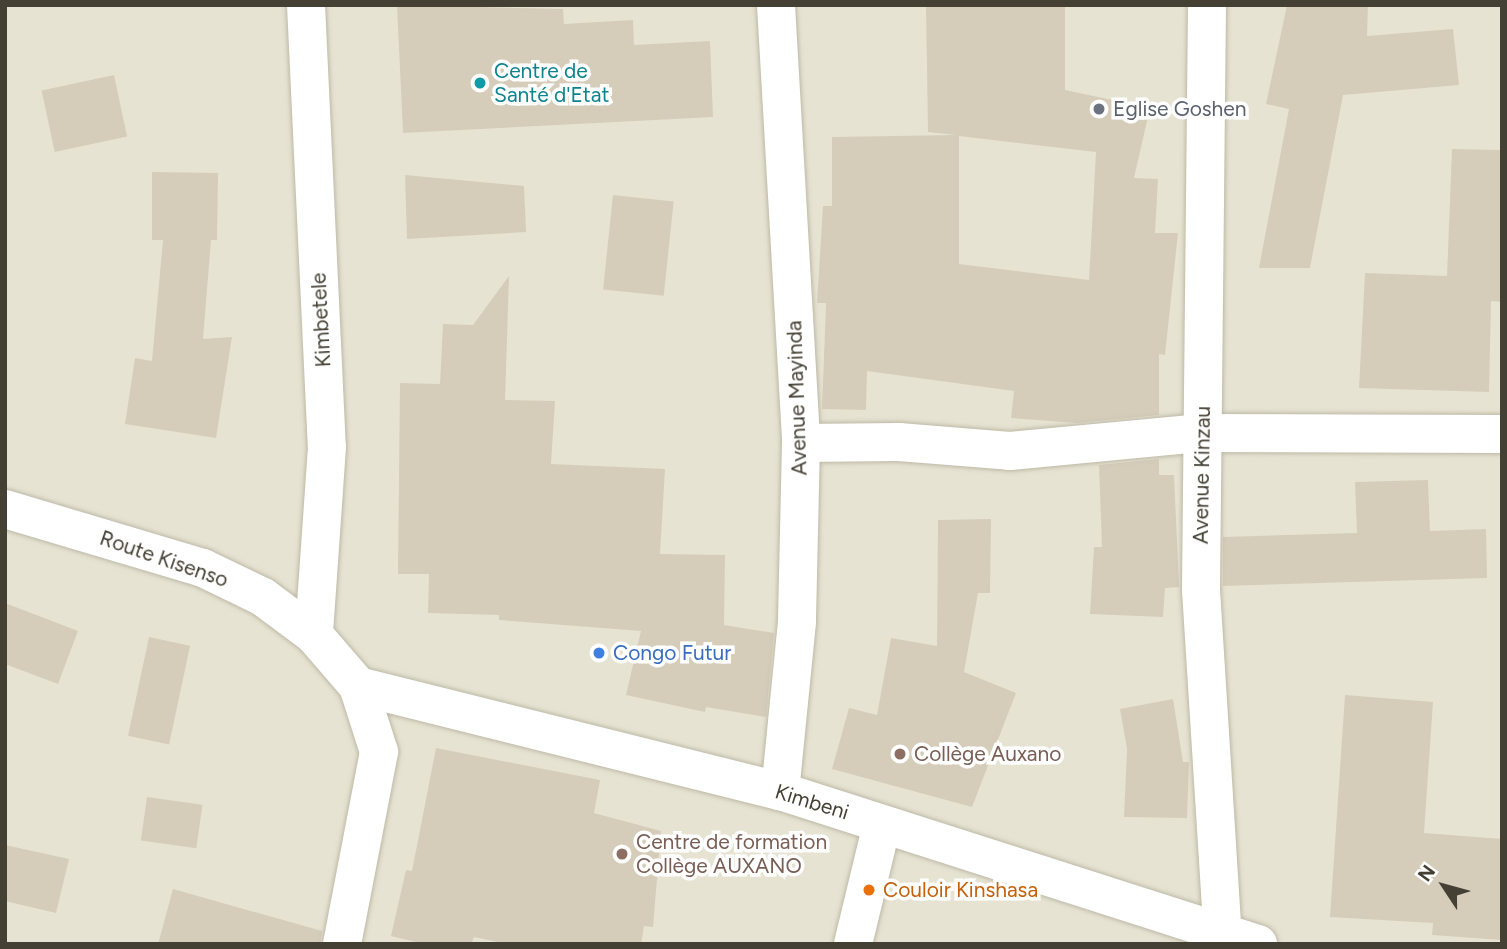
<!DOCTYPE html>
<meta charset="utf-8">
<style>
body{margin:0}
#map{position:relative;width:1507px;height:949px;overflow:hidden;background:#f3f0e5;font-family:Figtree,sans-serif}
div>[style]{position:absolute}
.residential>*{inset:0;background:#e7e3d2;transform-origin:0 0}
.building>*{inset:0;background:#d5cdba;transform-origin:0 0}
.roads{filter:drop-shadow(0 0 2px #beb9a7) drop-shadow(0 0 2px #beb9a7)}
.minor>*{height:38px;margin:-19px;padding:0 19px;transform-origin:19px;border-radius:19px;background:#fff}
.dots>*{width:19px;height:19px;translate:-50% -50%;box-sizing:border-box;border:4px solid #fff;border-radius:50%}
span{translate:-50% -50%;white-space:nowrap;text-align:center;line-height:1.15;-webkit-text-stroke:7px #fff;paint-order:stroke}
.culture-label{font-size:21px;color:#0d838f}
.left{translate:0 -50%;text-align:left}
.worship-label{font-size:21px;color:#5b616d}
.street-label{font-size:21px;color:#454034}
.shop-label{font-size:21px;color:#366cbe}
.education-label{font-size:21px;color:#785e54}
.food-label{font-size:21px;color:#c56008}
.frame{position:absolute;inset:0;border:7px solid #454034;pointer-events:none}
.north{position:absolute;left:1409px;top:851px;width:70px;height:70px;-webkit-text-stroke:5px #fff;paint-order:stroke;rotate:306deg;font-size:19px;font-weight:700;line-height:28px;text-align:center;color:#454034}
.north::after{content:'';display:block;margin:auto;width:24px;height:32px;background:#454034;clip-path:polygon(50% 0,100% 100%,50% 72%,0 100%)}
</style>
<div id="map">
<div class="residential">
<div style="left:5px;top:5px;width:1497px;height:939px"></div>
</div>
<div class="building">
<div style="clip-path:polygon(397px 5px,563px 9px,564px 24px,633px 20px,634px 45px,710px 41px,713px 117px,403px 133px)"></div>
<div style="clip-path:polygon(evenodd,926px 5px,1065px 5px,1065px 90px,1150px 108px,1134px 178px,1158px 179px,1155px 233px,1178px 233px,1165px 355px,1159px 354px,1159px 415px,1077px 423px,1011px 418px,1014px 391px,867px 371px,866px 410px,822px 409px,826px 303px,817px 303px,823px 206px,832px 206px,832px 137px,956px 135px,928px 132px,926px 5px,959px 136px,1096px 152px,1089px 280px,959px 264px,959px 136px)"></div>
<div style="clip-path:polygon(1287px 5px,1368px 5px,1367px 36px,1453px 29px,1459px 85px,1343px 95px,1310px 268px,1259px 268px,1289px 109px,1266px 104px)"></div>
<div style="left:114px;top:75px;width:63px;height:74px;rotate:78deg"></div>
<div style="clip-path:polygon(1452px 149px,1502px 150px,1502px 302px,1491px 301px,1489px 392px,1359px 388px,1365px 273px,1447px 276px)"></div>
<div style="clip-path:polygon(152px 172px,218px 173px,217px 240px,211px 240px,203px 339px,232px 337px,216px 438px,125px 424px,135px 358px,152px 361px,163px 240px,152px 240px)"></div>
<div style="clip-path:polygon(405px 175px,524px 186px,526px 232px,407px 239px)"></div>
<div style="left:613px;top:195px;width:61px;height:95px;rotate:6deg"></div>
<div style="clip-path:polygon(509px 276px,505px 400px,555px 401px,551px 464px,665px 469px,660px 554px,725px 555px,724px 625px,774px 633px,766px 717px,706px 707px,705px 712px,626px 695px,641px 631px,499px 620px,499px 615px,428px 613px,429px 574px,398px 574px,400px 383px,440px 384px,443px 324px,473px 325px)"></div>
<div style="clip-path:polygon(1159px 459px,1159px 475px,1174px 475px,1179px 587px,1165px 588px,1163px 617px,1090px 614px,1094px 547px,1102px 547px,1099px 465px)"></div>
<div style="clip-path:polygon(1428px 480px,1430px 531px,1486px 529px,1487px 578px,1223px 586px,1223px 537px,1357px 533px,1355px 482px)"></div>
<div style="clip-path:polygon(991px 519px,990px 593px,978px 593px,964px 672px,1016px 693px,972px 807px,832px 769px,849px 708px,877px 715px,891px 638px,937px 646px,938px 520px)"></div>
<div style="clip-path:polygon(5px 603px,78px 631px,58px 684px,5px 664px)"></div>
<div style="left:149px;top:637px;width:42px;height:101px;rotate:12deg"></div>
<div style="clip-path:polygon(1345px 695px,1433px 702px,1424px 833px,1502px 839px,1502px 940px,1432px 935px,1433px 923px,1330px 917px)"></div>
<div style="clip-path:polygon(1173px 699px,1183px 762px,1189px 762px,1187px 818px,1124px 817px,1127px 749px,1120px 709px)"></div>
<div style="clip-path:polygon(436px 748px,600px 780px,594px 813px,661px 831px,653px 927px,644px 926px,641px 944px,507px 944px,474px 937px,471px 944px,424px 944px,391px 936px,406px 870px,412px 871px)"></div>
<div style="left:147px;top:797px;width:56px;height:44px;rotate:8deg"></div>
<div style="clip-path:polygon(5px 845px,69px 859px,56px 913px,5px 901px)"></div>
<div style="clip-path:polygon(173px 889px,322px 931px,320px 944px,158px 944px)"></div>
</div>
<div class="roads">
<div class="minor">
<div style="left:306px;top:5px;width:442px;rotate:87.3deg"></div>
<div style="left:327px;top:447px;width:188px;rotate:94deg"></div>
<div style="left:776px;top:5px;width:439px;rotate:86.7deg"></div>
<div style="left:801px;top:443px;width:179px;rotate:91.3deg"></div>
<div style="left:797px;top:622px;width:170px;rotate:95.7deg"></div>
<div style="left:1207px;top:5px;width:585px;rotate:90.59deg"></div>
<div style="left:1201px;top:590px;width:355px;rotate:86.4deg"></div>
<div style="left:801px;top:443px;width:98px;rotate:-0.6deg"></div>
<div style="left:899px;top:442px;width:111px;rotate:4.6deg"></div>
<div style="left:1010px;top:451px;width:193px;rotate:-5.4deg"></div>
<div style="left:1202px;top:433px;width:300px;rotate:0.2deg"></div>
<div style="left:5px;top:509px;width:207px;rotate:16.6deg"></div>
<div style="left:203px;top:568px;width:67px;rotate:25.8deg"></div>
<div style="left:263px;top:597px;width:64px;rotate:36.7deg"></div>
<div style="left:314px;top:635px;width:67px;rotate:49.2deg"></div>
<div style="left:358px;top:686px;width:69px;rotate:72.3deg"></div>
<div style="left:379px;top:752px;width:196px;rotate:100.9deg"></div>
<div style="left:358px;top:686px;width:435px;rotate:14deg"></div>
<div style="left:780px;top:791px;width:502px;rotate:17.75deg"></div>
<div style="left:853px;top:944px;width:123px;rotate:-76.4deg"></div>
</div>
</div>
<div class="dots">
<div style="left:480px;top:83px;background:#0f9aa8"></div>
<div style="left:1099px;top:109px;background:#6b7280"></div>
<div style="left:599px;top:653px;background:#3f7fe0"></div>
<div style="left:900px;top:754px;background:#8d6e63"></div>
<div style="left:622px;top:854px;background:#8d6e63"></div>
<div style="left:869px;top:890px;background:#e8710a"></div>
</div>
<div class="culture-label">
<span class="left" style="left:494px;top:83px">Centre de<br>Santé d'Etat</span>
</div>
<div class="worship-label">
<span class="left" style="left:1113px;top:109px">Eglise Goshen</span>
</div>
<div class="street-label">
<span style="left:321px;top:320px;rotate:-93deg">Kimbetele</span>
<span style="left:797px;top:398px;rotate:-92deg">Avenue Mayinda</span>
<span style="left:1202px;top:475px;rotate:-89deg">Avenue Kinzau</span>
<span style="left:164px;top:559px;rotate:19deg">Route Kisenso</span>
<span style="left:812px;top:802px;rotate:17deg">Kimbeni</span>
</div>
<div class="shop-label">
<span class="left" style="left:613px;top:653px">Congo Futur</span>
</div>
<div class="education-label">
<span class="left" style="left:914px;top:754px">Collège Auxano</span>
<span class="left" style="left:636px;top:854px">Centre de formation<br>Collège AUXANO</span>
</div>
<div class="food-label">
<span class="left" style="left:883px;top:890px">Couloir Kinshasa</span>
</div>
<div class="frame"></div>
<div class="north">N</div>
</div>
